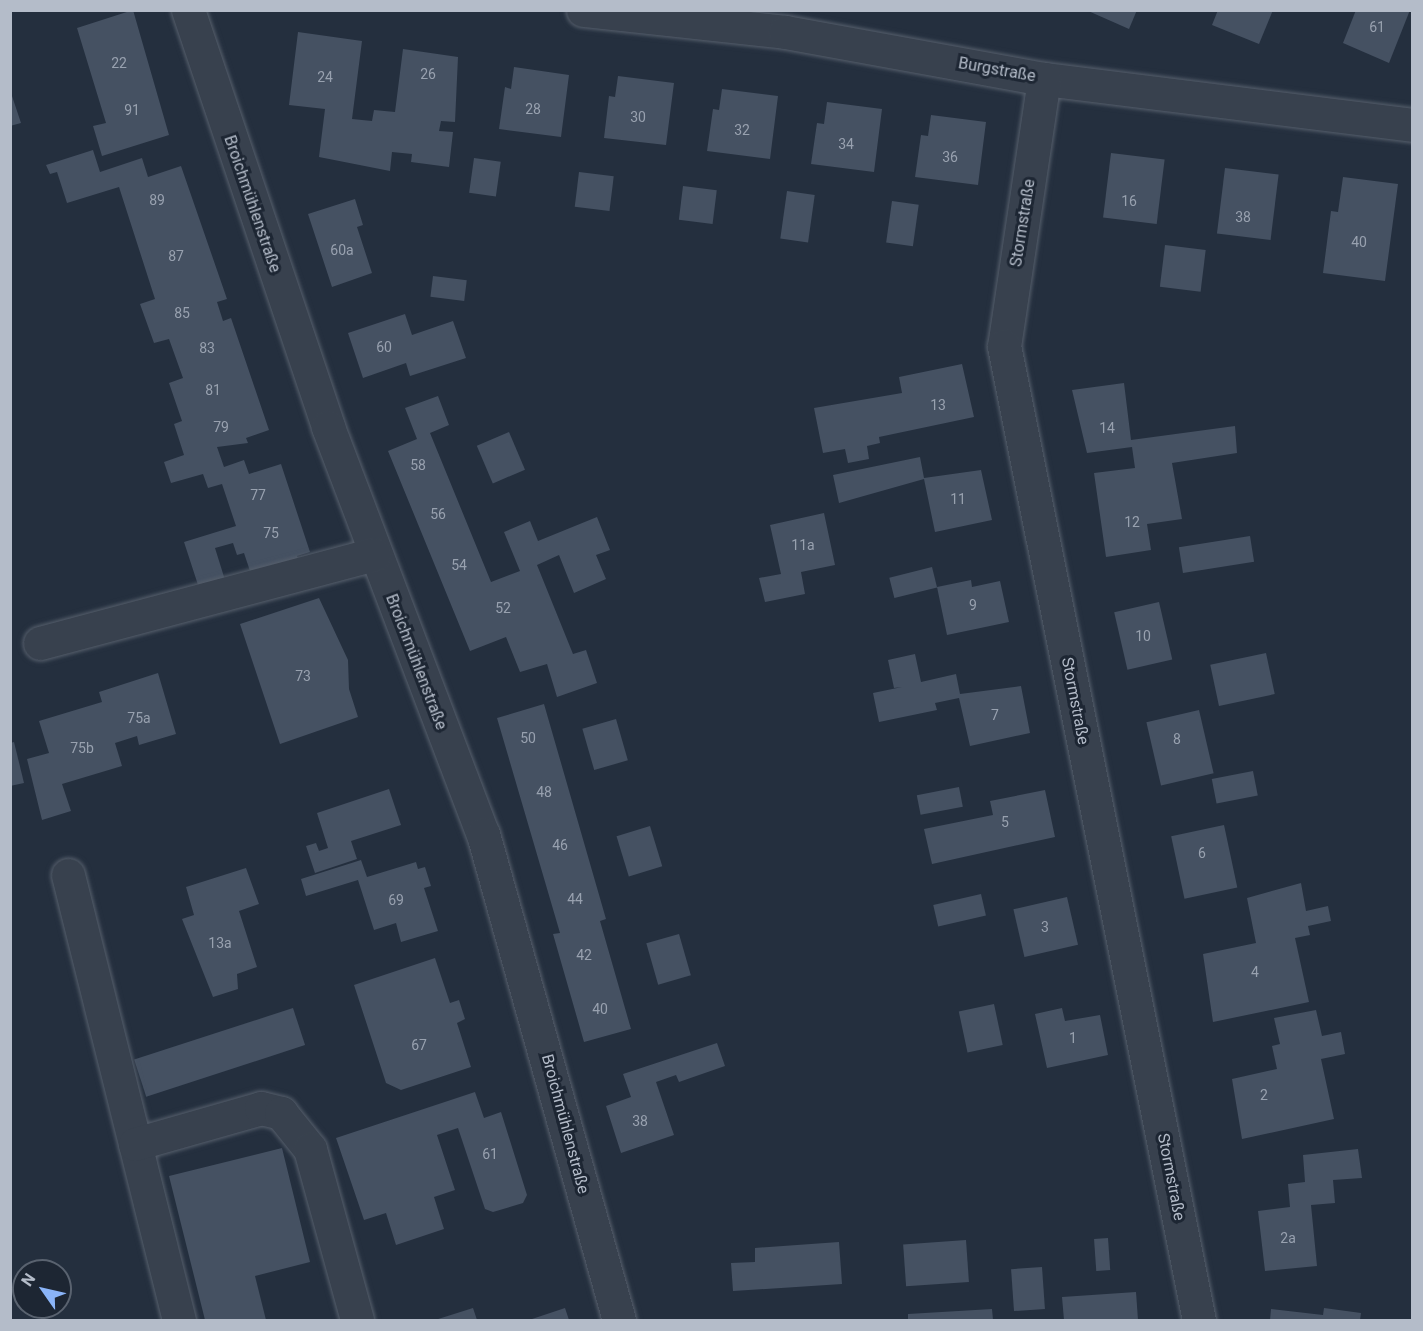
<!DOCTYPE html>
<meta charset="utf-8">
<style>
body{margin:0}
#map{position:relative;width:1423px;height:1331px;overflow:hidden;background:#242f3e;font-family:Roboto,sans-serif}
div>[style]{position:absolute}
.building>*{inset:0;background:#455162;transform-origin:0 0}
.roads{filter:drop-shadow(0 0 2px #565f6c) drop-shadow(0 0 2px #565f6c)}
.minor>*{height:33px;margin:-16.5px;padding:0 16.5px;transform-origin:16.5px;border-radius:16.5px;background:#38414e}
span{translate:-50% -50%;white-space:nowrap;text-align:center;line-height:1.15;-webkit-text-stroke:6px #1d2633;paint-order:stroke}
.number-label{font-size:14px;color:#98a1af}
.number-label span{-webkit-text-stroke-width:0}
.street-label{font-size:16px;color:#b4bcc9}
.frame{position:absolute;inset:0;border:12px solid #b4bcc9;pointer-events:none}
.north{position:absolute;left:12px;top:1259px;width:60px;height:60px;box-sizing:border-box;background:#1d2633;border:2px solid #59626f;border-radius:50%;rotate:304deg;font-size:16px;font-weight:700;line-height:24px;text-align:center;color:#b4bcc9}
.north::after{content:'';display:block;margin:auto;width:21px;height:27px;background:#8ab4f8;clip-path:polygon(50% 0,100% 100%,50% 72%,0 100%)}
</style>
<div id="map">
<div class="building">
<div style="clip-path:polygon(133px 10px,169px 135px,102px 156px,93px 126px,106px 123px,77px 28px)"></div>
<div style="clip-path:polygon(1086px 10px,1137px 10px,1129px 29px)"></div>
<div style="clip-path:polygon(1218px 10px,1273px 10px,1259px 44px,1212px 25px)"></div>
<div style="clip-path:polygon(1356px 10px,1410px 10px,1389px 63px,1343px 43px)"></div>
<div style="clip-path:polygon(298px 32px,362px 41px,352px 119px,372px 121px,374px 110px,395px 112px,403px 49px,458px 57px,455px 122px,441px 121px,439px 131px,453px 132px,449px 167px,411px 162px,412px 154px,392px 152px,390px 171px,319px 157px,325px 109px,289px 105px)"></div>
<div style="clip-path:polygon(514px 67px,569px 75px,561px 137px,499px 129px,505px 87px,511px 89px)"></div>
<div style="clip-path:polygon(618px 76px,674px 83px,666px 145px,604px 138px,609px 96px,615px 97px)"></div>
<div style="clip-path:polygon(722px 89px,778px 96px,770px 159px,707px 151px,713px 109px,719px 110px)"></div>
<div style="clip-path:polygon(10px 90px,21px 123px,10px 126px)"></div>
<div style="clip-path:polygon(827px 102px,882px 109px,874px 172px,811px 164px,817px 123px,824px 124px)"></div>
<div style="clip-path:polygon(931px 115px,986px 122px,978px 185px,915px 177px,921px 135px,928px 136px)"></div>
<div style="clip-path:polygon(93px 150px,100px 172px,142px 158px,148px 177px,181px 166px,227px 299px,217px 302px,223px 321px,231px 318px,269px 430px,246px 438px,248px 443px,217px 447px,224px 467px,244px 460px,249px 474px,281px 464px,310px 552px,297px 556px,299px 562px,250px 571px,244px 553px,237px 555px,233px 543px,215px 548px,225px 580px,199px 588px,184px 542px,236px 526px,222px 484px,208px 488px,203px 474px,171px 483px,164px 462px,184px 455px,174px 424px,182px 421px,169px 383px,183px 378px,169px 339px,154px 343px,140px 304px,155px 299px,119px 187px,67px 203px,57px 172px,50px 174px,46px 165px)"></div>
<div style="left:1111px;top:153px;width:54px;height:65px;rotate:7deg"></div>
<div style="left:474px;top:158px;width:27px;height:35px;rotate:8deg"></div>
<div style="left:1225px;top:168px;width:54px;height:66px;rotate:7deg"></div>
<div style="left:579px;top:172px;width:35px;height:35px;rotate:7deg"></div>
<div style="clip-path:polygon(1343px 177px,1398px 184px,1385px 281px,1323px 273px,1331px 211px,1338px 212px)"></div>
<div style="left:683px;top:186px;width:34px;height:34px;rotate:7deg"></div>
<div style="left:787px;top:191px;width:28px;height:48px;rotate:8deg"></div>
<div style="clip-path:polygon(355px 199px,363px 225px,357px 227px,372px 273px,332px 287px,308px 214px)"></div>
<div style="left:892px;top:201px;width:27px;height:42px;rotate:8deg"></div>
<div style="left:1165px;top:245px;width:41px;height:42px;rotate:7deg"></div>
<div style="left:433px;top:276px;width:34px;height:21px;rotate:7deg"></div>
<div style="clip-path:polygon(405px 314px,412px 335px,453px 321px,466px 358px,410px 376px,406px 363px,363px 378px,348px 333px)"></div>
<div style="clip-path:polygon(962px 364px,974px 417px,879px 437px,880px 443px,867px 446px,869px 459px,848px 463px,845px 449px,823px 453px,814px 408px,902px 393px,899px 377px)"></div>
<div style="clip-path:polygon(1124px 383px,1131px 440px,1235px 426px,1237px 453px,1172px 463px,1182px 519px,1147px 524px,1151px 550px,1106px 557px,1094px 473px,1135px 468px,1132px 447px,1087px 453px,1072px 390px)"></div>
<div style="clip-path:polygon(438px 396px,449px 425px,430px 433px,491px 582px,520px 571px,504px 532px,530px 521px,538px 541px,597px 517px,610px 550px,596px 555px,606px 579px,574px 593px,559px 555px,537px 565px,573px 654px,586px 650px,597px 683px,557px 697px,547px 664px,520px 672px,506px 637px,470px 651px,388px 451px,417px 439px,405px 408px)"></div>
<div style="left:509px;top:432px;width:41px;height:35px;rotate:67deg"></div>
<div style="clip-path:polygon(920px 457px,924px 478px,981px 470px,992px 520px,935px 532px,924px 479px,839px 503px,833px 475px)"></div>
<div style="clip-path:polygon(824px 513px,835px 565px,801px 572px,805px 594px,765px 602px,759px 578px,781px 574px,770px 525px)"></div>
<div style="left:1250px;top:536px;width:26px;height:72px;rotate:81deg"></div>
<div style="left:932px;top:567px;width:21px;height:44px;rotate:76deg"></div>
<div style="clip-path:polygon(971px 580px,972px 587px,1000px 581px,1009px 622px,947px 635px,937px 587px)"></div>
<div style="clip-path:polygon(319px 598px,348px 660px,349px 689px,358px 717px,280px 744px,240px 624px)"></div>
<div style="left:1159px;top:602px;width:59px;height:46px;rotate:77deg"></div>
<div style="left:1266px;top:653px;width:42px;height:57px;rotate:78deg"></div>
<div style="clip-path:polygon(915px 654px,921px 682px,956px 674px,960px 694px,1021px 686px,1030px 733px,970px 746px,959px 698px,935px 703px,937px 710px,879px 722px,873px 693px,902px 687px,894px 688px,888px 660px)"></div>
<div style="clip-path:polygon(158px 673px,176px 734px,139px 745px,137px 736px,115px 743px,122px 766px,62px 784px,71px 811px,42px 820px,27px 759px,49px 753px,39px 721px,102px 702px,99px 692px)"></div>
<div style="clip-path:polygon(544px 704px,606px 919px,600px 921px,631px 1029px,584px 1042px,553px 934px,560px 933px,497px 718px)"></div>
<div style="left:1199px;top:710px;width:65px;height:54px;rotate:77deg"></div>
<div style="left:616px;top:719px;width:43px;height:35px;rotate:74deg"></div>
<div style="clip-path:polygon(14px 742px,24px 783px,10px 786px,10px 743px)"></div>
<div style="left:1253px;top:771px;width:25px;height:42px;rotate:79deg"></div>
<div style="left:959px;top:787px;width:20px;height:43px;rotate:79deg"></div>
<div style="clip-path:polygon(389px 789px,401px 825px,351px 841px,357px 859px,315px 873px,306px 846px,316px 843px,319px 851px,328px 848px,317px 813px)"></div>
<div style="clip-path:polygon(1045px 790px,1055px 837px,932px 864px,924px 829px,993px 815px,990px 801px)"></div>
<div style="left:1224px;top:825px;width:64px;height:54px;rotate:78deg"></div>
<div style="left:650px;top:826px;width:42px;height:35px;rotate:73deg"></div>
<div style="clip-path:polygon(361px 860px,367px 877px,416px 862px,418px 869px,425px 867px,431px 886px,424px 888px,438px 931px,401px 942px,396px 923px,374px 930px,358px 880px,306px 896px,301px 879px)"></div>
<div style="clip-path:polygon(246px 868px,259px 904px,239px 911px,257px 967px,237px 974px,238px 989px,213px 997px,182px 919px,194px 915px,186px 887px)"></div>
<div style="clip-path:polygon(1301px 883px,1306px 911px,1328px 906px,1331px 921px,1308px 926px,1310px 935px,1295px 938px,1309px 1002px,1213px 1022px,1203px 954px,1256px 943px,1247px 898px)"></div>
<div style="left:981px;top:894px;width:22px;height:49px;rotate:77deg"></div>
<div style="left:1067px;top:897px;width:49px;height:55px;rotate:77deg"></div>
<div style="left:679px;top:934px;width:43px;height:34px;rotate:74deg"></div>
<div style="clip-path:polygon(435px 958px,450px 1003px,459px 1000px,465px 1019px,457px 1023px,471px 1067px,401px 1090px,386px 1083px,354px 985px)"></div>
<div style="left:994px;top:1004px;width:42px;height:36px;rotate:78deg"></div>
<div style="left:293px;top:1008px;width:39px;height:167px;rotate:72deg"></div>
<div style="clip-path:polygon(1062px 1008px,1065px 1021px,1100px 1015px,1108px 1055px,1047px 1068px,1035px 1014px)"></div>
<div style="clip-path:polygon(1316px 1010px,1322px 1036px,1341px 1032px,1345px 1054px,1321px 1059px,1334px 1119px,1242px 1139px,1232px 1079px,1277px 1069px,1272px 1046px,1280px 1044px,1274px 1018px)"></div>
<div style="clip-path:polygon(717px 1043px,725px 1066px,679px 1082px,676px 1075px,656px 1082px,674px 1135px,621px 1153px,606px 1106px,631px 1097px,623px 1074px)"></div>
<div style="clip-path:polygon(475px 1092px,484px 1118px,501px 1112px,527px 1195px,523px 1203px,493px 1212px,485px 1209px,458px 1128px,437px 1135px,455px 1190px,434px 1197px,444px 1229px,396px 1245px,386px 1213px,364px 1220px,336px 1138px)"></div>
<div style="clip-path:polygon(282px 1148px,310px 1262px,255px 1276px,266px 1320px,205px 1320px,169px 1176px)"></div>
<div style="clip-path:polygon(1358px 1149px,1362px 1178px,1333px 1180px,1335px 1203px,1311px 1205px,1317px 1266px,1265px 1271px,1258px 1211px,1290px 1207px,1288px 1184px,1305px 1182px,1303px 1155px)"></div>
<div style="left:1108px;top:1238px;width:32px;height:14px;rotate:86deg"></div>
<div style="left:966px;top:1240px;width:42px;height:63px;rotate:86deg"></div>
<div style="clip-path:polygon(839px 1242px,842px 1284px,733px 1291px,731px 1263px,755px 1262px,755px 1248px)"></div>
<div style="left:1042px;top:1267px;width:42px;height:31px;rotate:86deg"></div>
<div style="clip-path:polygon(1136px 1292px,1138px 1320px,1064px 1320px,1062px 1297px)"></div>
<div style="clip-path:polygon(473px 1308px,477px 1320px,435px 1320px)"></div>
<div style="clip-path:polygon(565px 1308px,569px 1320px,529px 1320px)"></div>
<div style="clip-path:polygon(1324px 1308px,1361px 1313px,1360px 1320px,1270px 1320px,1271px 1309px,1323px 1315px)"></div>
<div style="clip-path:polygon(992px 1309px,993px 1320px,908px 1320px,908px 1314px)"></div>
</div>
<div class="roads">
<div class="minor">
<div style="left:188px;top:10px;width:440px;rotate:71.4deg"></div>
<div style="left:328px;top:427px;width:436px;rotate:69.2deg"></div>
<div style="left:483px;top:834px;width:505px;rotate:74.37deg"></div>
<div style="left:583px;top:10px;width:203px;rotate:6.2deg"></div>
<div style="left:785px;top:32px;width:263px;rotate:10.3deg"></div>
<div style="left:1044px;top:79px;width:371px;rotate:7.1deg"></div>
<div style="left:1044px;top:79px;width:270px;rotate:98.5deg"></div>
<div style="left:1004px;top:346px;width:993px;rotate:78.68deg"></div>
<div style="left:40px;top:643px;width:346px;rotate:-14.9deg"></div>
<div style="left:68px;top:875px;width:459px;rotate:76deg"></div>
<div style="left:135px;top:1144px;width:131px;rotate:-15.9deg"></div>
<div style="left:261px;top:1108px;width:21px;rotate:14deg"></div>
<div style="left:281px;top:1113px;width:46px;rotate:51.1deg"></div>
<div style="left:310px;top:1149px;width:177px;rotate:74.6deg"></div>
</div>
</div>
<div class="number-label">
<span style="left:1377px;top:27px">61</span>
<span style="left:119px;top:63px">22</span>
<span style="left:428px;top:74px">26</span>
<span style="left:325px;top:77px">24</span>
<span style="left:533px;top:109px">28</span>
<span style="left:132px;top:110px">91</span>
<span style="left:638px;top:117px">30</span>
<span style="left:742px;top:130px">32</span>
<span style="left:846px;top:144px">34</span>
<span style="left:950px;top:157px">36</span>
<span style="left:157px;top:200px">89</span>
<span style="left:1129px;top:201px">16</span>
<span style="left:1243px;top:217px">38</span>
<span style="left:1359px;top:242px">40</span>
<span style="left:342px;top:250px">60a</span>
<span style="left:176px;top:256px">87</span>
<span style="left:182px;top:313px">85</span>
<span style="left:384px;top:347px">60</span>
<span style="left:207px;top:348px">83</span>
<span style="left:213px;top:390px">81</span>
<span style="left:938px;top:405px">13</span>
<span style="left:221px;top:427px">79</span>
<span style="left:1107px;top:428px">14</span>
<span style="left:418px;top:465px">58</span>
<span style="left:258px;top:495px">77</span>
<span style="left:958px;top:499px">11</span>
<span style="left:438px;top:514px">56</span>
<span style="left:1132px;top:522px">12</span>
<span style="left:271px;top:533px">75</span>
<span style="left:803px;top:545px">11a</span>
<span style="left:459px;top:565px">54</span>
<span style="left:973px;top:605px">9</span>
<span style="left:503px;top:608px">52</span>
<span style="left:1143px;top:636px">10</span>
<span style="left:303px;top:676px">73</span>
<span style="left:995px;top:715px">7</span>
<span style="left:139px;top:718px">75a</span>
<span style="left:528px;top:738px">50</span>
<span style="left:1177px;top:739px">8</span>
<span style="left:82px;top:748px">75b</span>
<span style="left:544px;top:792px">48</span>
<span style="left:1005px;top:822px">5</span>
<span style="left:560px;top:845px">46</span>
<span style="left:1202px;top:853px">6</span>
<span style="left:575px;top:899px">44</span>
<span style="left:396px;top:900px">69</span>
<span style="left:1045px;top:927px">3</span>
<span style="left:220px;top:943px">13a</span>
<span style="left:584px;top:955px">42</span>
<span style="left:1255px;top:972px">4</span>
<span style="left:600px;top:1009px">40</span>
<span style="left:1073px;top:1038px">1</span>
<span style="left:419px;top:1045px">67</span>
<span style="left:1264px;top:1095px">2</span>
<span style="left:640px;top:1121px">38</span>
<span style="left:490px;top:1154px">61</span>
<span style="left:1288px;top:1238px">2a</span>
</div>
<div class="street-label">
<span style="left:997px;top:70px;rotate:10deg">Burgstraße</span>
<span style="left:252px;top:204px;rotate:71deg">Broichmühlenstraße</span>
<span style="left:1023px;top:223px;rotate:-81deg">Stormstraße</span>
<span style="left:416px;top:662px;rotate:69deg">Broichmühlenstraße</span>
<span style="left:1075px;top:701px;rotate:79deg">Stormstraße</span>
<span style="left:565px;top:1124px;rotate:75deg">Broichmühlenstraße</span>
<span style="left:1171px;top:1177px;rotate:79deg">Stormstraße</span>
</div>
<div class="frame"></div>
<div class="north">N</div>
</div>
